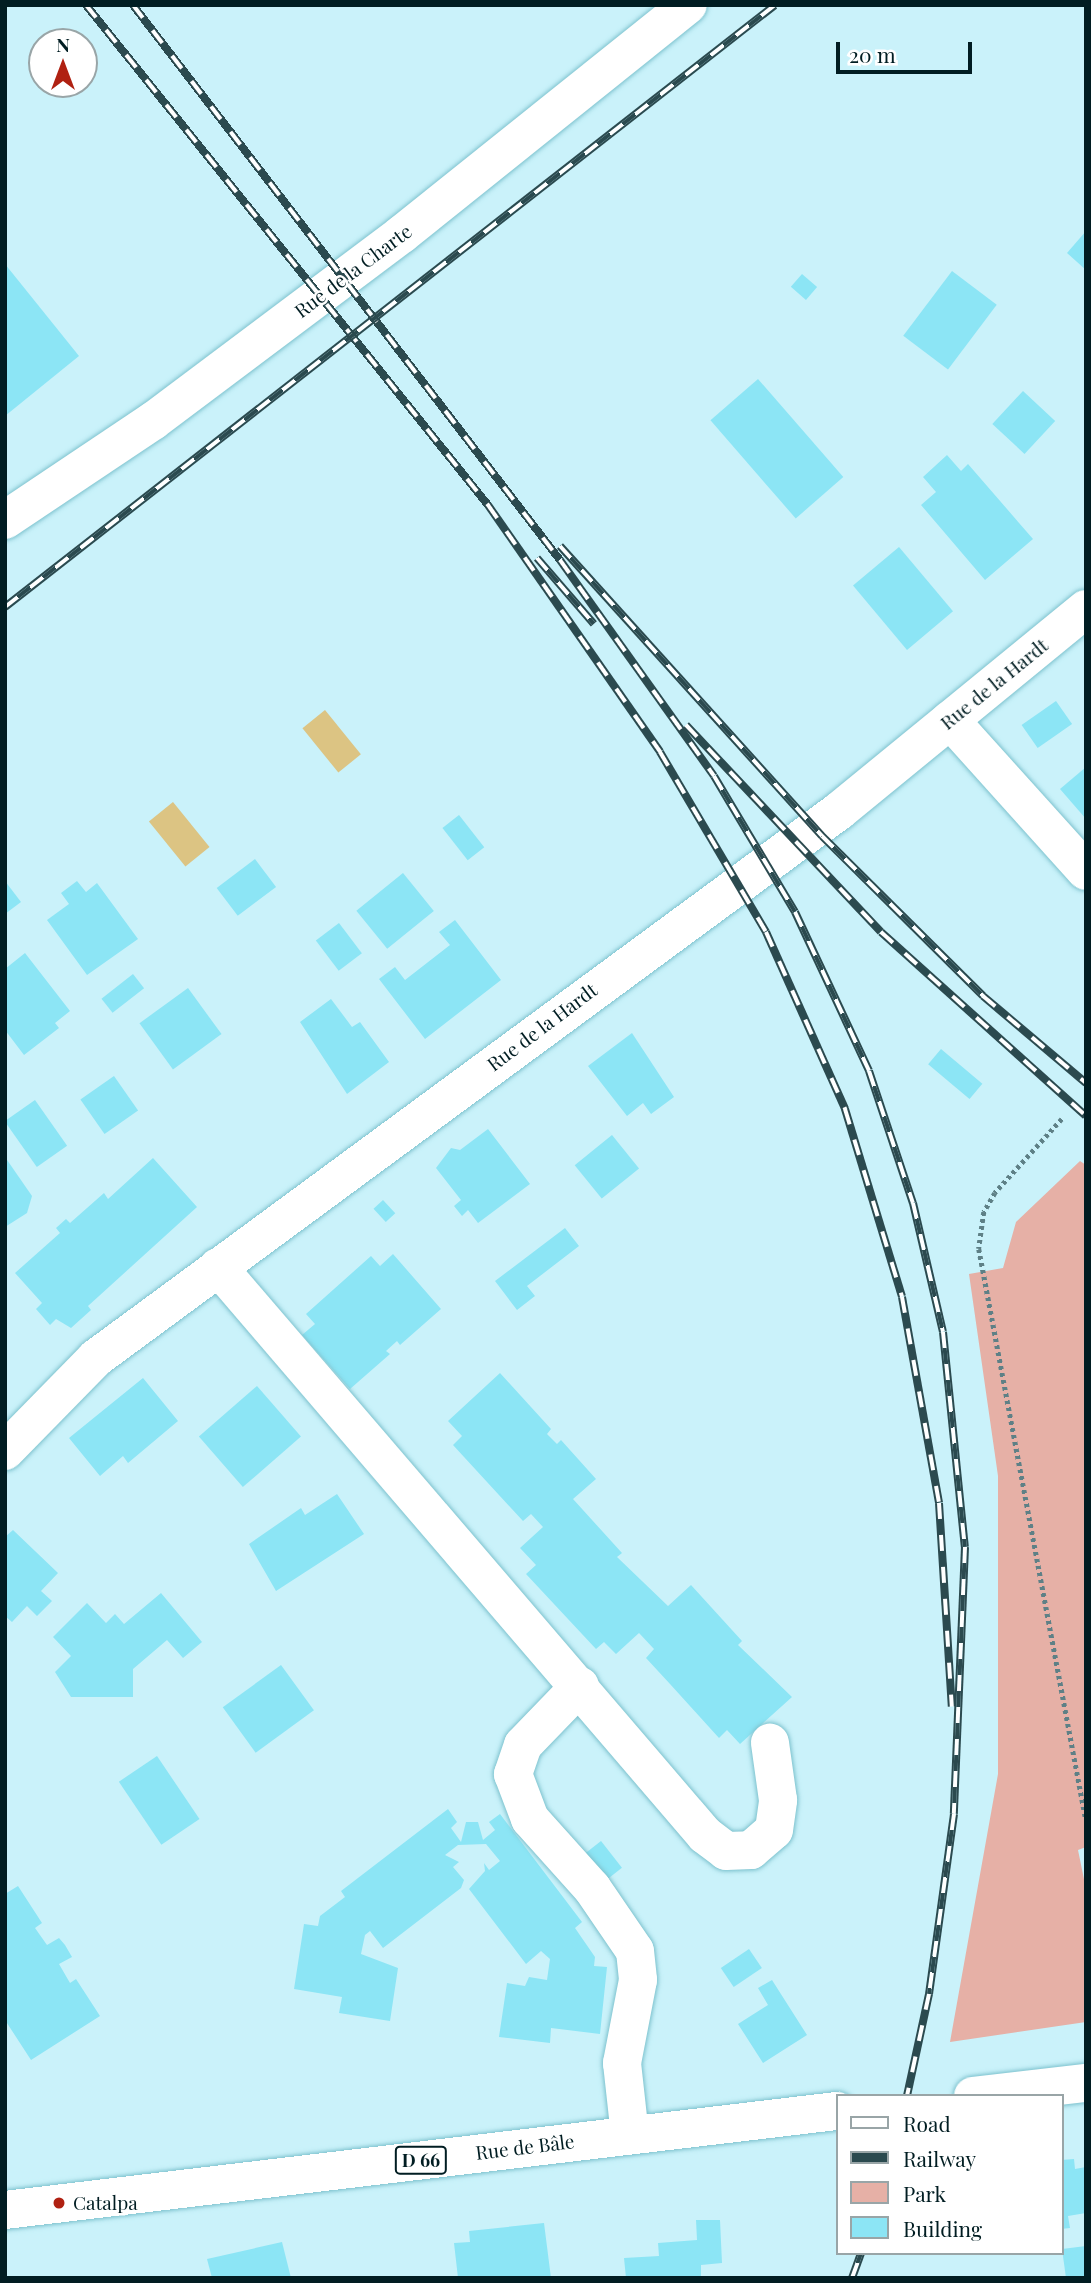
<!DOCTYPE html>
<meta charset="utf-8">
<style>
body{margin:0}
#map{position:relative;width:1091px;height:2283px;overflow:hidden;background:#caf2fa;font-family:"Playfair Display",serif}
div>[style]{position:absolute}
.green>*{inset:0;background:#e6b0a6}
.water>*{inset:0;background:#dcc483;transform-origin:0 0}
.building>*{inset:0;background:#8ce5f5;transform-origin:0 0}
.path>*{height:4.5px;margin-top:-2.25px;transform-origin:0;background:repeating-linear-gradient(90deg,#5e8086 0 3.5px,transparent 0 7px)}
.roads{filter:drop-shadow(0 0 2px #7dc2ce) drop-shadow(0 0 2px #7dc2ce)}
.minor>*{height:38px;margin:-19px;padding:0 19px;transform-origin:19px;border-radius:19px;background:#fff}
.major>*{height:38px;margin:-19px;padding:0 19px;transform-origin:19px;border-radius:19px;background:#fff}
.rail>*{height:8px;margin-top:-4px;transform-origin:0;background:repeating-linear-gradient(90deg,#fff 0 16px,#2b4a4f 0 32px);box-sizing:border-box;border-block:2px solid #2b4a4f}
.dots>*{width:19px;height:19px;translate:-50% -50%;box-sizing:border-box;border:4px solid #fff;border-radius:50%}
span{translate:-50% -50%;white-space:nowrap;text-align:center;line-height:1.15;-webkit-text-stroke:5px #fff;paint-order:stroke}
.shield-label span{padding:2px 5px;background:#fff;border:2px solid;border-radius:5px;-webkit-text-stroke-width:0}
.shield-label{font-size:18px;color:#011d22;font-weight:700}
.street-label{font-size:19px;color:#011d22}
.poi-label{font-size:19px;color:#011d22}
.left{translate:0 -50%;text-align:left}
.frame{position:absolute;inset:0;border:7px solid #011d22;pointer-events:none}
.legend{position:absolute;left:836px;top:2094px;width:228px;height:161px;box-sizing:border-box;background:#fff;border:2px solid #99a5a7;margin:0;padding:9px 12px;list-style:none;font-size:21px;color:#011d22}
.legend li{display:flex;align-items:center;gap:14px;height:35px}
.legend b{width:35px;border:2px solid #99a5a7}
.north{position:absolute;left:28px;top:28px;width:70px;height:70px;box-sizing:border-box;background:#fff;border:2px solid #99a5a7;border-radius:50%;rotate:0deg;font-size:19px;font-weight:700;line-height:28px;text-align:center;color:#011d22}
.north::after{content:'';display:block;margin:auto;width:24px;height:32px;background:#b02112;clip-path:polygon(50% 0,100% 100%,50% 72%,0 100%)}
.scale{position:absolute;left:836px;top:42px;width:136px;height:32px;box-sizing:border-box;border:4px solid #011d22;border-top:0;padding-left:9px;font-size:21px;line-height:24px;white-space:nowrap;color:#011d22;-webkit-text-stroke:5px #fff;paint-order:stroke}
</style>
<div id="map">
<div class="green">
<div style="clip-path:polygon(1080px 1161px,1086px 1165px,1086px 1847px,1078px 1850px,1086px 1889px,1086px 2022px,950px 2042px,998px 1774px,998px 1476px,969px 1274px,1003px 1268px,1016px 1222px)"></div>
</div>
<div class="water">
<div style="left:325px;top:710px;width:57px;height:29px;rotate:51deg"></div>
<div style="left:173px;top:802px;width:58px;height:31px;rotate:51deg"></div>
</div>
<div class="building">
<div style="clip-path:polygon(1086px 231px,1086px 270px,1067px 253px)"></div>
<div style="clip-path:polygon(5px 264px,79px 356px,5px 416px)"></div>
<div style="left:952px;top:271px;width:56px;height:81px;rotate:37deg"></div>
<div style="left:802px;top:274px;width:20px;height:17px;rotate:41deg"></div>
<div style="left:758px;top:379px;width:130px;height:63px;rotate:49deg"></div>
<div style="left:1023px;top:391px;width:44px;height:45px;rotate:43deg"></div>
<div style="clip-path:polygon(947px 455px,961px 471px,968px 464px,1033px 539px,985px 580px,921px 505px,936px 492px,923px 477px)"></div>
<div style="left:899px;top:547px;width:84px;height:60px;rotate:50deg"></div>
<div style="left:1056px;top:701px;width:28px;height:42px;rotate:55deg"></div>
<div style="clip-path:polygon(1086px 767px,1086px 819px,1060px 789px)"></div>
<div style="left:459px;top:815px;width:41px;height:21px;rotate:52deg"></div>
<div style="left:255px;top:859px;width:35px;height:48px;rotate:53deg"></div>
<div style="left:403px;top:873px;width:49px;height:60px;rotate:51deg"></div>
<div style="clip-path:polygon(5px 881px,21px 902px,5px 914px)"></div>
<div style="clip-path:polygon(77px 881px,86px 892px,97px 883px,138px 939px,87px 975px,47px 920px,69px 904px,61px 893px)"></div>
<div style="clip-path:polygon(455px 920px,501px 980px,425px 1039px,379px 979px,395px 967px,405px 980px,450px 945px,439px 932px)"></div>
<div style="left:339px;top:923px;width:38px;height:29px;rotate:53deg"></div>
<div style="clip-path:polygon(25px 953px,70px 1011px,55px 1023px,59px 1028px,24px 1055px,5px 1030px,5px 969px)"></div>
<div style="left:133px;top:974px;width:18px;height:40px;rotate:52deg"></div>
<div style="left:188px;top:988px;width:57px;height:60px;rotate:54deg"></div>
<div style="clip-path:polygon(331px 999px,352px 1027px,360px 1022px,389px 1062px,347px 1094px,300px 1022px)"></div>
<div style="clip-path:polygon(632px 1033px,674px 1097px,651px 1114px,643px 1103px,627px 1116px,588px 1066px)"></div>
<div style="left:941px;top:1049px;width:54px;height:20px;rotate:40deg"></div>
<div style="left:114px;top:1076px;width:42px;height:41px;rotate:55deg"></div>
<div style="left:35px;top:1100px;width:56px;height:37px;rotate:55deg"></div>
<div style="clip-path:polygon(488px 1129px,530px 1184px,478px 1223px,468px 1210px,462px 1216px,454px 1206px,461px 1200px,436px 1168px,451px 1148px,460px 1150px)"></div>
<div style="left:612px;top:1135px;width:43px;height:48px;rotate:51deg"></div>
<div style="clip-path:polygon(5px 1157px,32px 1196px,27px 1213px,5px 1227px)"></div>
<div style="clip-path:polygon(153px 1158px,197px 1207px,88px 1306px,91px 1310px,71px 1328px,56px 1319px,50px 1325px,36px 1309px,42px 1303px,15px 1273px,60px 1233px,56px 1228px,66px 1219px,70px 1223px,104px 1193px,108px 1199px)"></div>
<div style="left:383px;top:1200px;width:18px;height:13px;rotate:47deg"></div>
<div style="clip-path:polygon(565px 1228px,579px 1246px,527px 1286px,535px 1296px,517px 1310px,495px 1281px)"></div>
<div style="clip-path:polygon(393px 1254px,441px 1309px,400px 1345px,397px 1341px,386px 1351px,390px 1354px,350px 1389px,302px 1335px,315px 1324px,306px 1314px,371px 1256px,380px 1266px)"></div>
<div style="clip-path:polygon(500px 1373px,551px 1429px,547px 1434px,557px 1444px,561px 1440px,596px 1479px,573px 1499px,622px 1553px,617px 1557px,668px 1606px,691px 1585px,742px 1641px,738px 1645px,792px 1697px,740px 1744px,727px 1730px,719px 1738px,670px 1684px,646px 1658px,654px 1649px,639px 1633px,616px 1654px,604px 1642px,596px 1649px,526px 1574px,536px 1565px,520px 1548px,543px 1527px,531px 1514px,523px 1521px,453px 1445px,462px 1436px,448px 1421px)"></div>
<div style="clip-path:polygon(143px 1378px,178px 1421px,128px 1463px,123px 1456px,100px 1476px,69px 1438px)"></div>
<div style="left:257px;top:1386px;width:67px;height:77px;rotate:49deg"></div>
<div style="clip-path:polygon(337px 1494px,364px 1534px,276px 1591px,249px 1544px,301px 1508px,305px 1515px)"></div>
<div style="clip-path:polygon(13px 1530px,58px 1573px,41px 1591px,52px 1601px,37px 1616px,27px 1606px,12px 1622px,5px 1616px,5px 1537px)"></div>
<div style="clip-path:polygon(161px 1593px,202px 1642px,183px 1658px,167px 1640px,133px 1669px,133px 1697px,71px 1697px,55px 1672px,71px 1656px,53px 1637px,87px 1603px,106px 1623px,115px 1614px,124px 1624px)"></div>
<div style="left:281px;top:1665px;width:56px;height:72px;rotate:54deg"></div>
<div style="left:157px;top:1756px;width:76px;height:46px;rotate:56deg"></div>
<div style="clip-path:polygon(448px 1809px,457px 1822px,451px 1828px,461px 1842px,466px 1822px,478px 1822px,483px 1840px,495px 1830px,489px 1822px,500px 1814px,582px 1922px,575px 1928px,595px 1957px,594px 1966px,607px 1967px,600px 2034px,551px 2028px,550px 2043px,499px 2037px,507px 1983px,525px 1986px,529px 1977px,547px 1980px,550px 1959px,541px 1951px,526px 1964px,469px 1889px,485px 1871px,484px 1863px,489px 1870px,500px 1861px,486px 1844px,458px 1845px,445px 1855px,459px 1862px,453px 1867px,464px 1880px,461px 1888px,383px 1948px,370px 1931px,365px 1935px,361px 1954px,398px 1968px,390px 2021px,339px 2013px,342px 1997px,294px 1989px,304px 1924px,318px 1926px,320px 1916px,345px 1897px,341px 1891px)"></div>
<div style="left:601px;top:1841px;width:34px;height:21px;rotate:52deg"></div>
<div style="clip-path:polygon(18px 1886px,42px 1923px,35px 1928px,47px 1945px,59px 1938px,65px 1945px,72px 1957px,59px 1964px,70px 1983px,76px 1979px,100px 2016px,31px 2060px,5px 2020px,5px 1894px)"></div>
<div style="left:749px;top:1949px;width:23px;height:34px;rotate:56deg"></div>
<div style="clip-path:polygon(772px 1980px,807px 2035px,763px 2063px,738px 2024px,768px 2005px,758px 1988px)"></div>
<div style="clip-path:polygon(1074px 2159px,1075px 2169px,1086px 2167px,1086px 2213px,1068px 2216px,1070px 2228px,1061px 2229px,1061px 2160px)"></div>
<div style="clip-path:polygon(696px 2220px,720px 2220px,722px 2263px,701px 2265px,701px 2278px,626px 2278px,624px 2258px,659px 2256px,658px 2243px,697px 2240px)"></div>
<div style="clip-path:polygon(544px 2223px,551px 2278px,458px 2278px,454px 2243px,470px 2242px,469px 2231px)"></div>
<div style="clip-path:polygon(282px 2242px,291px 2278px,212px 2278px,207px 2259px)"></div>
<div style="clip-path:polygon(1086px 2246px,1086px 2278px,1066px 2278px,1062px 2249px)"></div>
</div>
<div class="path">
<div style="left:1062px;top:1119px;width:100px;rotate:132.2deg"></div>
<div style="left:995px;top:1193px;width:22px;rotate:120deg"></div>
<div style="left:984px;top:1212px;width:37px;rotate:98deg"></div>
<div style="left:979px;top:1249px;width:581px;rotate:79.39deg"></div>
</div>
<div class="roads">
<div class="minor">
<div style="left:5px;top:520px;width:178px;rotate:-33.8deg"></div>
<div style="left:153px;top:421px;width:311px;rotate:-36.9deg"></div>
<div style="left:402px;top:234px;width:366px;rotate:-38.7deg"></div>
<div style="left:950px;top:720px;width:203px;rotate:48deg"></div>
<div style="left:218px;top:1267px;width:748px;rotate:49.39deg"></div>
<div style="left:705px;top:1835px;width:26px;rotate:37deg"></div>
<div style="left:726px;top:1851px;width:25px;rotate:-2deg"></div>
<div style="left:751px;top:1850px;width:30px;rotate:-41deg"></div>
<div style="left:774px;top:1830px;width:30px;rotate:-82deg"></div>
<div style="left:778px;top:1800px;width:58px;rotate:-98deg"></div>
<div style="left:5px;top:1451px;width:130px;rotate:-45.6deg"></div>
<div style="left:96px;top:1358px;width:923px;rotate:-36.36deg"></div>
<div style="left:839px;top:811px;width:319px;rotate:-39.3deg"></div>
<div style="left:580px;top:1686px;width:82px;rotate:134deg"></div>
<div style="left:523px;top:1745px;width:31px;rotate:109deg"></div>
<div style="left:513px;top:1774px;width:48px;rotate:69.3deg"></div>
<div style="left:530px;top:1819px;width:93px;rotate:48.1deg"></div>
<div style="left:592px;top:1888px;width:76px;rotate:55.7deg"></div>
<div style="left:635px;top:1951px;width:29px;rotate:84deg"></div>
<div style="left:638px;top:1980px;width:85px;rotate:100.9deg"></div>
<div style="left:622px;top:2063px;width:72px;rotate:83.7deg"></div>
</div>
<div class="major">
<div style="left:973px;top:2096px;width:114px;rotate:-6.6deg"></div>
<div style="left:5px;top:2210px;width:838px;rotate:-6.79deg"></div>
</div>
</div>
<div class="rail">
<div style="left:86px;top:5px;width:642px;rotate:51.2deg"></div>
<div style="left:488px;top:505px;width:301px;rotate:55.1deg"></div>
<div style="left:660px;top:752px;width:209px;rotate:59.5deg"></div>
<div style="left:766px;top:932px;width:194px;rotate:65.9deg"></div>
<div style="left:845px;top:1109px;width:196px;rotate:73.1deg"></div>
<div style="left:902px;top:1297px;width:209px;rotate:79.8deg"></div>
<div style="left:939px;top:1503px;width:204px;rotate:86.4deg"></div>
<div style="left:133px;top:5px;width:700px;rotate:52.43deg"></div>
<div style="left:560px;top:560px;width:265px;rotate:54.5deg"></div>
<div style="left:714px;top:776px;width:158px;rotate:59.2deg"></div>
<div style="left:795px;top:912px;width:175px;rotate:65deg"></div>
<div style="left:869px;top:1071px;width:139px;rotate:71.6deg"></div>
<div style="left:913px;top:1203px;width:132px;rotate:76.9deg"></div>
<div style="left:943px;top:1332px;width:216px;rotate:84.2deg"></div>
<div style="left:965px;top:1547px;width:267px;rotate:92.4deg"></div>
<div style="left:954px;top:1814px;width:182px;rotate:97.9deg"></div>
<div style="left:929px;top:1994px;width:104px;rotate:102.2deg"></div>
<div style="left:560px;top:546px;width:391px;rotate:47.9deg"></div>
<div style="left:822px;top:836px;width:227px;rotate:44.8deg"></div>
<div style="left:983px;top:996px;width:135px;rotate:40.2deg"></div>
<div style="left:537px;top:558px;width:87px;rotate:49.2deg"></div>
<div style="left:5px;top:607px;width:977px;rotate:-38.02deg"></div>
<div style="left:686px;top:725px;width:284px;rotate:46.7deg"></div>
<div style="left:881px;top:932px;width:275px;rotate:41.9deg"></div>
<div style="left:852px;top:2278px;width:27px;rotate:-70deg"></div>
</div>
<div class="dots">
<div style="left:59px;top:2203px;background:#b02112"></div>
</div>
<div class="shield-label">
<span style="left:421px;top:2160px">D 66</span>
</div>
<div class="street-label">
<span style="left:353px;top:271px;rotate:-37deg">Rue de la Charte</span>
<span style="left:994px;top:684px;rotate:-39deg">Rue de la Hardt</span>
<span style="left:542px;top:1027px;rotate:-37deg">Rue de la Hardt</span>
<span style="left:525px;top:2147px;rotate:-7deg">Rue de Bâle</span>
</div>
<div class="poi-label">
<span class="left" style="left:73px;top:2203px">Catalpa</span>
</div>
<div class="frame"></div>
<ul class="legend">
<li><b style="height:9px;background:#fff"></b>Road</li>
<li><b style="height:9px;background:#2b4a4f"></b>Railway</li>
<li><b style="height:19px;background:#e6b0a6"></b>Park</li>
<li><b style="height:19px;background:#8ce5f5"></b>Building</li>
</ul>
<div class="north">N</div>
<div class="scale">20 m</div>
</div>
